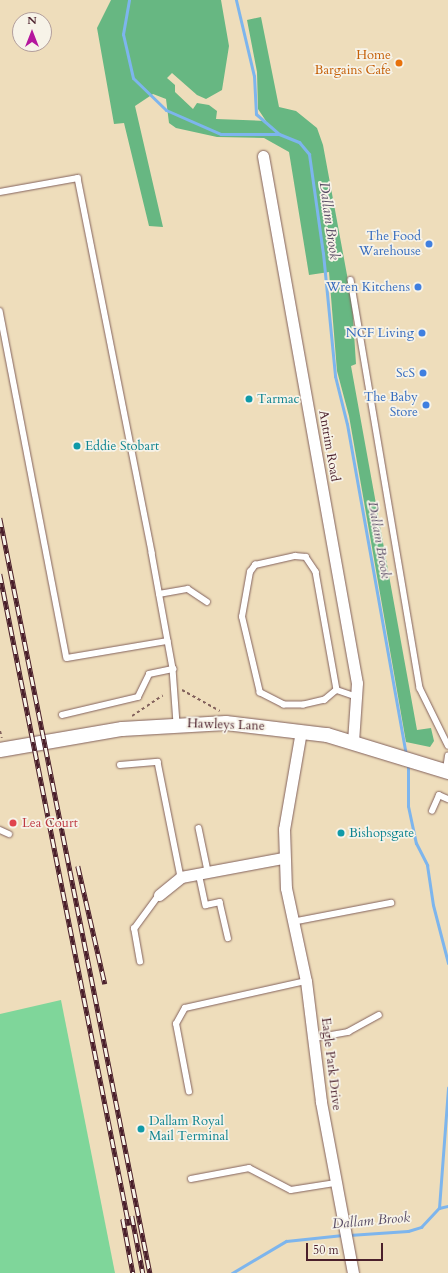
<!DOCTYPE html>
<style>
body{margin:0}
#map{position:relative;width:448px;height:1273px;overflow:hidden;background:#edb;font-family:Cardo,serif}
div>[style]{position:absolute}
.green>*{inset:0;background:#7fd69a}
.forest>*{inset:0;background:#67b782}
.stream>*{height:3px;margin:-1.5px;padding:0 1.5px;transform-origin:1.5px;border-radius:1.5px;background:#7db5ed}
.path>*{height:2px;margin-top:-1px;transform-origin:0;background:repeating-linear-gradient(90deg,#83625d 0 3px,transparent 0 6px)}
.roads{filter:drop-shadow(0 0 1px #83625d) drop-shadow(0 0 1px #83625d)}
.service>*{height:5.5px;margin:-2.75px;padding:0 2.75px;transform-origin:2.75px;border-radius:2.75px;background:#fff}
.minor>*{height:11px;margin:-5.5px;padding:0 5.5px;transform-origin:5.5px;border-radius:5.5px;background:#fff}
.tertiary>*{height:14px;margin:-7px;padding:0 7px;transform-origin:7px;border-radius:7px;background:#fff}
.rail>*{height:4.5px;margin-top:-2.25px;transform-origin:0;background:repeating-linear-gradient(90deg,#f7f3e8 0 9px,#4a1f2b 0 18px);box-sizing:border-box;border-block:1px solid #4a1f2b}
.dots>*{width:11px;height:11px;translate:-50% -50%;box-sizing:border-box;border:2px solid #f7f3e8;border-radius:50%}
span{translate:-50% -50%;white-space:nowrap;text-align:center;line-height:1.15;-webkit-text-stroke:3.5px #f7f3e8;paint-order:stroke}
.food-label{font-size:13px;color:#c56008}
.right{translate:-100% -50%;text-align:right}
.shop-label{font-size:13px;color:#366cbe}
.culture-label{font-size:13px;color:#0d838f}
.left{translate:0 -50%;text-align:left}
.street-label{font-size:13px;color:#4a1f2b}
.health-label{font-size:13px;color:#be3a42}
.water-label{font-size:14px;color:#594c65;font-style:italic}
.north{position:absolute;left:12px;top:12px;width:40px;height:40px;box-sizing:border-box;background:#f7f3e8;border:1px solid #b29e9c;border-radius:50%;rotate:0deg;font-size:11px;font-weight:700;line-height:16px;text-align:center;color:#4a1f2b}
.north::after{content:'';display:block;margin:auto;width:14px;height:18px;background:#b5179e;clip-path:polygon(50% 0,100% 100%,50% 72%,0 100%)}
.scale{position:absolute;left:306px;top:1243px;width:77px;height:18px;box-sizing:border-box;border:2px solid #4a1f2b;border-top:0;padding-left:5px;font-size:12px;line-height:14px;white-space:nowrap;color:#4a1f2b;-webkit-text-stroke:3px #f7f3e8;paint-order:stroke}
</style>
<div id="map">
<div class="green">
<div style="clip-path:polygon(61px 1000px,115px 1273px,0 1273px,0 1014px)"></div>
</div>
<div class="forest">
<div style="clip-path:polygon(111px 0,221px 0,229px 46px,222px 90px,206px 99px,197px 95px,172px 73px,167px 78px,175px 85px,175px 92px,193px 109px,197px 103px,209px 105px,217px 111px,216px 119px,266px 121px,258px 109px,257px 72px,247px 20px,261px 17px,279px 107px,296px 111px,317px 128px,323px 145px,352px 302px,356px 364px,351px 366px,417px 730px,431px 728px,434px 741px,430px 747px,406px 742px,349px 416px,337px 371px,329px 272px,309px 275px,289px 152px,264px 138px,217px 137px,176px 128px,169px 123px,166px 99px,153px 94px,135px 106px,163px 227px,149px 226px,124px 123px,114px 124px,97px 28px)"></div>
</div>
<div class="stream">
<div style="left:129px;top:0;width:35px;rotate:100deg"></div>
<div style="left:123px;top:34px;width:45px;rotate:77.2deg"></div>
<div style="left:133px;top:78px;width:46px;rotate:44.1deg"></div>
<div style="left:166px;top:110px;width:60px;rotate:23.6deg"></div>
<div style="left:221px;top:134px;width:58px"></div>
<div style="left:236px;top:0;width:78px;rotate:76.7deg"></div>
<div style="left:254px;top:76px;width:38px;rotate:87deg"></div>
<div style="left:256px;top:114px;width:30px;rotate:41deg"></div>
<div style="left:279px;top:134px;width:22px;rotate:22deg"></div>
<div style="left:299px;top:142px;width:16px;rotate:50deg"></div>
<div style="left:309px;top:154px;width:100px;rotate:82deg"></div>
<div style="left:323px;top:253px;width:124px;rotate:84.4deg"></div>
<div style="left:335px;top:376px;width:49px;rotate:76deg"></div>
<div style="left:347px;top:424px;width:336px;rotate:79.9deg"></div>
<div style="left:408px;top:765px;width:41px;rotate:90deg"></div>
<div style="left:408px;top:806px;width:38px;rotate:78deg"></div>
<div style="left:416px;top:843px;width:25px;rotate:63deg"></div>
<div style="left:427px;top:865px;width:40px;rotate:81.5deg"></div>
<div style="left:433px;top:905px;width:60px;rotate:75.5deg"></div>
<div style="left:439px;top:1208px;width:9px;rotate:-13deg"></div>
<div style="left:349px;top:1235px;width:59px;rotate:-3.9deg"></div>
<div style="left:408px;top:1231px;width:14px;rotate:-17deg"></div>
<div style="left:421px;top:1227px;width:26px;rotate:-47deg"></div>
<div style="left:439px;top:1208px;width:121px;rotate:-85.7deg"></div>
<div style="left:232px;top:1273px;width:63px;rotate:-30.7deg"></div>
<div style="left:286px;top:1241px;width:57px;rotate:-6deg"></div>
</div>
<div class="path">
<div style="left:182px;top:690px;width:43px;rotate:28.9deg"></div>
<div style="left:132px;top:716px;width:37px;rotate:-34deg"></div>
<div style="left:0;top:731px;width:7px;rotate:74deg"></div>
</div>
<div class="roads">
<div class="service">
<div style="left:0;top:192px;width:79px;rotate:-10.2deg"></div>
<div style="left:78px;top:178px;width:382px;rotate:78.8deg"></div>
<div style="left:152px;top:553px;width:118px;rotate:79.7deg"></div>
<div style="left:173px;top:669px;width:54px;rotate:85.8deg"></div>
<div style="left:351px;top:280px;width:414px;rotate:80.4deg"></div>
<div style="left:420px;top:688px;width:64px;rotate:63.8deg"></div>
<div style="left:0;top:311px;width:353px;rotate:79.1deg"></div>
<div style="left:67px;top:658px;width:102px;rotate:-9.6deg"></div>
<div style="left:295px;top:556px;width:11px;rotate:5deg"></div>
<div style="left:306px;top:557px;width:18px;rotate:56deg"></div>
<div style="left:316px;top:572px;width:120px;rotate:79.9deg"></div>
<div style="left:337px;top:690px;width:16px;rotate:140deg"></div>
<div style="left:325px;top:700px;width:22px;rotate:167deg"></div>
<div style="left:304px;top:705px;width:20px;rotate:180deg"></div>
<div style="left:284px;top:705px;width:27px;rotate:-153deg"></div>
<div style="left:260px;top:693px;width:78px;rotate:-103.3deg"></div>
<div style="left:242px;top:617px;width:46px;rotate:-79.9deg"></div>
<div style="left:250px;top:572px;width:9px;rotate:-54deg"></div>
<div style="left:255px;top:565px;width:41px;rotate:-12.7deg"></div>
<div style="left:159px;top:594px;width:29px;rotate:-10deg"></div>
<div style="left:188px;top:589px;width:23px;rotate:34deg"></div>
<div style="left:337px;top:690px;width:21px;rotate:19deg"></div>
<div style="left:62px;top:715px;width:78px;rotate:-13.3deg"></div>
<div style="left:138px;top:697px;width:25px;rotate:-64deg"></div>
<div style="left:149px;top:674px;width:25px;rotate:-12deg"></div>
<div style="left:120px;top:765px;width:38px;rotate:-5deg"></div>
<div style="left:158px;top:762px;width:117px;rotate:78.7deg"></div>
<div style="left:446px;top:770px;width:14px;rotate:-82deg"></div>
<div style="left:432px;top:811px;width:17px;rotate:-66deg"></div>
<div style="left:439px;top:795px;width:10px;rotate:24deg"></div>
<div style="left:199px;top:828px;width:44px;rotate:78.2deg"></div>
<div style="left:0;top:830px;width:10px;rotate:24deg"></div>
<div style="left:199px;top:873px;width:33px;rotate:78deg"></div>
<div style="left:206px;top:905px;width:14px;rotate:-12deg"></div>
<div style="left:220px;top:902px;width:37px;rotate:77deg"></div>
<div style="left:292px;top:922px;width:101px;rotate:-10.9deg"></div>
<div style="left:140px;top:962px;width:34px;rotate:-100deg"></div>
<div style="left:134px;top:929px;width:42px;rotate:-53.7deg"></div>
<div style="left:314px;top:1038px;width:35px;rotate:-10deg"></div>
<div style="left:348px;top:1032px;width:35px;rotate:-29deg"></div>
<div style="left:189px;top:1092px;width:69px;rotate:-100.8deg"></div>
<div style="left:176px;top:1024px;width:18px;rotate:-61deg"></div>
<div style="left:185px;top:1008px;width:124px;rotate:-12.6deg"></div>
<div style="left:191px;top:1179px;width:59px;rotate:-10.7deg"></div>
<div style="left:249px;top:1168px;width:47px;rotate:27.6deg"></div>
<div style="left:291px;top:1190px;width:45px;rotate:-9deg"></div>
</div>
<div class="minor">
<div style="left:263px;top:156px;width:535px;rotate:79.89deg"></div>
<div style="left:357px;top:683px;width:58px;rotate:93.9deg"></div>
<div style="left:301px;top:731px;width:99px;rotate:99.8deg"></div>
<div style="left:284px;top:829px;width:59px;rotate:88.1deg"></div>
<div style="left:286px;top:888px;width:95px;rotate:77.9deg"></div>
<div style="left:306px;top:981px;width:122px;rotate:82.9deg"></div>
<div style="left:321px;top:1102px;width:174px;rotate:79.4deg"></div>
<div style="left:159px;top:895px;width:28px;rotate:-39deg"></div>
<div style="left:181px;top:877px;width:104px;rotate:-10.6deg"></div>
</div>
<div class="tertiary">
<div style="left:0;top:750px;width:124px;rotate:-9.8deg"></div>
<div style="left:122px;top:729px;width:104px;rotate:-3.3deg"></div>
<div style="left:226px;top:723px;width:102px;rotate:6.8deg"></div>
<div style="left:327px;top:735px;width:127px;rotate:17deg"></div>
</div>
</div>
<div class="rail">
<div style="left:0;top:518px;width:770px;rotate:78.76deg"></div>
<div style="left:0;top:574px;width:664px;rotate:78.79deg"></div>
<div style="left:78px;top:866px;width:121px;rotate:77.1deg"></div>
<div style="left:132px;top:1216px;width:58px;rotate:79.1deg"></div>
<div style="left:123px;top:1219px;width:55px;rotate:79.5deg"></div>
</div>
<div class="dots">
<div style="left:399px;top:63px;background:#e8710a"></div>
<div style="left:429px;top:244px;background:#3f7fe0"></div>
<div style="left:418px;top:287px;background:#3f7fe0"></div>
<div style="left:422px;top:333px;background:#3f7fe0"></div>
<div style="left:423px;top:373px;background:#3f7fe0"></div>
<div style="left:249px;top:399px;background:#0f9aa8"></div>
<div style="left:426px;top:405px;background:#3f7fe0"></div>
<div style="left:77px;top:446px;background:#0f9aa8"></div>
<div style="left:13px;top:823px;background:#e0444e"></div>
<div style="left:341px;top:833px;background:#0f9aa8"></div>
<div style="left:141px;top:1129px;background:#0f9aa8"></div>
</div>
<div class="food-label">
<span class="right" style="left:391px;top:63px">Home<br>Bargains Cafe</span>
</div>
<div class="shop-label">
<span class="right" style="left:421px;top:244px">The Food<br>Warehouse</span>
<span class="right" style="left:410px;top:287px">Wren Kitchens</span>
<span class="right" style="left:414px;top:333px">NCF Living</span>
<span class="right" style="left:415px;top:373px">ScS</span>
<span class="right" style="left:418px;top:405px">The Baby<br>Store</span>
</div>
<div class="culture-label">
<span class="left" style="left:257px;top:399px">Tarmac</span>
<span class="left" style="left:85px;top:446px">Eddie Stobart</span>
<span class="left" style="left:349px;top:833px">Bishopsgate</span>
<span class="left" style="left:149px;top:1129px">Dallam Royal<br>Mail Terminal</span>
</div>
<div class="street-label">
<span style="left:329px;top:446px;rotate:80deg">Antrim Road</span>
<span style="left:226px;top:725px;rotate:2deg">Hawleys Lane</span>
<span style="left:331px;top:1064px;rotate:83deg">Eagle Park Drive</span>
</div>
<div class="health-label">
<span class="left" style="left:22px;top:823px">Lea Court</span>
</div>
<div class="water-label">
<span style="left:329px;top:221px;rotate:82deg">Dallam Brook</span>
<span style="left:379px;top:540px;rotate:80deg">Dallam Brook</span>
<span style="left:371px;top:1221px;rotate:-5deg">Dallam Brook</span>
</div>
<div class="north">N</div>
<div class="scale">50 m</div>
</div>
